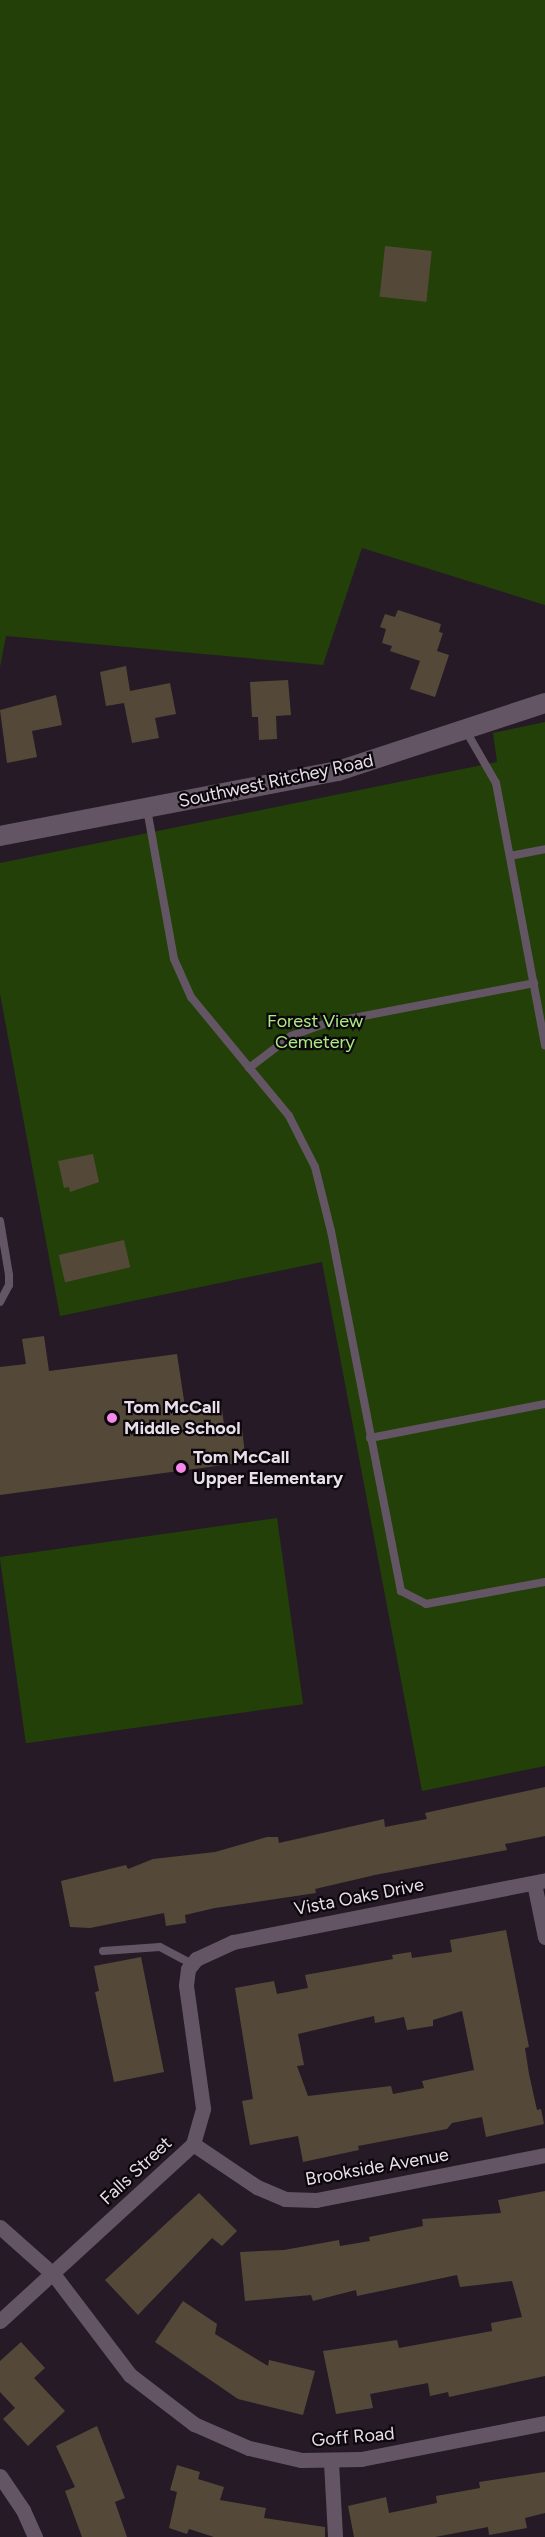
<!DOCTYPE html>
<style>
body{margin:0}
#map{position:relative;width:545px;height:2537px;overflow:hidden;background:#261a27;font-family:Figtree,sans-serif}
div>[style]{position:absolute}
.green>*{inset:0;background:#234008;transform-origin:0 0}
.building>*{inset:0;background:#544938;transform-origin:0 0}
.service>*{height:8px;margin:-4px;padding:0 4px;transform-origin:4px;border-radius:4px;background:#645565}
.minor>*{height:15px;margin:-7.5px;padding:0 7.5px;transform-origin:7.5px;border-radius:7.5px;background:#645565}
.tertiary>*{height:20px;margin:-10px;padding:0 10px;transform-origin:10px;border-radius:10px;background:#645565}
.dots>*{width:16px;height:16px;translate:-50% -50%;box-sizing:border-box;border:3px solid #0c070c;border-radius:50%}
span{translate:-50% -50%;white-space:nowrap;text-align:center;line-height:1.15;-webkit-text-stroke:4.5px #0c070c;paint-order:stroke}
.street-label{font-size:18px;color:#e8dfe9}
.park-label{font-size:18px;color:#aceb80}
.poi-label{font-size:18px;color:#e8dfe9;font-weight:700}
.left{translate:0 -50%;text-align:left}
</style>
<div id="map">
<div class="green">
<div style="clip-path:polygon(0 0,545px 0,545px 605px,362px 548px,323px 665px,6px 636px,0 667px)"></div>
<div style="clip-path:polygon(545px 722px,545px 1766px,422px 1791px,322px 1262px,60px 1316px,0 994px,0 863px,497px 762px,493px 733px)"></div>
<div style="left:277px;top:1518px;width:188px;height:280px;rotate:82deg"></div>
</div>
<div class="building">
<div style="left:385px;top:246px;width:47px;height:51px;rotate:6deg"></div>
<div style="clip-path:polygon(398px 610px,441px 624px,439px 632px,443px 633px,437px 651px,449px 655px,435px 697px,410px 689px,420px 661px,390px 651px,392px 646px,382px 643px,386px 629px,380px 627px,385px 614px,395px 617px)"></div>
<div style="clip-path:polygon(126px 666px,130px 691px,170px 683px,176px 714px,155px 718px,159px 738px,132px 743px,124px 703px,106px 706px,100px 672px)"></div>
<div style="clip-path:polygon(288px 680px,291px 715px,276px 716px,277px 739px,259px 740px,258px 717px,252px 717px,250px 682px)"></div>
<div style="clip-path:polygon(56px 695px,62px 725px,32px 731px,37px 757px,7px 763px,0 710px)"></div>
<div style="clip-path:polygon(93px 1154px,99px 1182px,70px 1192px,69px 1187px,64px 1188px,58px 1161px)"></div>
<div style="left:124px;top:1240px;width:28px;height:67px;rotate:77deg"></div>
<div style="clip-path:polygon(44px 1336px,49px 1371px,177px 1354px,185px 1407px,221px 1402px,225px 1432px,242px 1429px,246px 1462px,0 1495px,0 1367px,26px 1364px,22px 1339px)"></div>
<div style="clip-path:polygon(545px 1787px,545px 1836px,505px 1844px,507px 1850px,375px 1875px,315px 1889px,316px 1893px,215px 1908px,185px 1915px,186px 1923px,166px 1926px,164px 1913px,90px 1928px,70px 1927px,61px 1881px,126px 1865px,128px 1869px,153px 1859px,215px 1852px,267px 1837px,278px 1837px,279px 1843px,384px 1819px,385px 1827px,427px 1819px,425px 1813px)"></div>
<div style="clip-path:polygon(evenodd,506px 1930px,529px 2047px,525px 2048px,529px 2074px,537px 2110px,541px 2109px,544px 2124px,486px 2137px,482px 2117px,452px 2123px,447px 2129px,358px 2146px,359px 2150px,303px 2162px,298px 2136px,250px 2145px,242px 2101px,253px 2099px,235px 1988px,274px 1981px,277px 1994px,308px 1988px,305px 1975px,393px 1959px,392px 1955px,411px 1952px,412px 1958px,452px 1952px,450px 1940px,506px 1930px,462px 2011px,474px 2070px,422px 2081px,424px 2088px,393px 2094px,391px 2086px,308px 2096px,297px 2066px,304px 2065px,298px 2034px,374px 2016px,375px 2023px,404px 2017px,407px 2030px,433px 2026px,433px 2020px,462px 2011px)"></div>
<div style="clip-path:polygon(141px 1957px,164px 2072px,114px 2082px,95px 1992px,99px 1991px,94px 1966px)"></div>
<div style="clip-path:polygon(545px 2191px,545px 2376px,449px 2397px,448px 2392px,430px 2396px,428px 2383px,370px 2394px,373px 2408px,336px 2414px,323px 2351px,397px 2340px,399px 2348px,492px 2331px,491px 2323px,522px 2317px,512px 2281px,460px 2287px,457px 2275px,357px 2296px,356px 2290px,313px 2301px,311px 2295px,245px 2301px,240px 2252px,284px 2250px,339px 2240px,340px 2246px,370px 2241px,369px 2237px,423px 2226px,422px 2219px,501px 2213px,498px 2200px)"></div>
<div style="clip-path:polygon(199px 2193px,237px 2231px,222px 2246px,212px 2238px,138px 2315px,105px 2280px)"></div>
<div style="clip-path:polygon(183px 2301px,217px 2324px,215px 2334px,268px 2366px,269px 2360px,315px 2371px,303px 2415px,238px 2399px,155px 2342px)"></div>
<div style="clip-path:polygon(21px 2342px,45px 2368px,34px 2378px,65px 2411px,28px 2446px,3px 2419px,15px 2408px,0 2392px,0 2361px)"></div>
<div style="clip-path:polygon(97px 2426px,125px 2498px,115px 2502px,127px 2537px,82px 2537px,65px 2491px,75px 2487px,56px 2446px)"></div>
<div style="clip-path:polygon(177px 2465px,200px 2472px,198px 2479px,224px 2487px,220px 2500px,266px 2508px,264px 2518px,325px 2527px,325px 2537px,214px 2537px,189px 2529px,187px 2534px,169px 2528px,177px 2492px,170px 2490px)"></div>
<div style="clip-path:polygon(545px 2472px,545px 2513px,525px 2518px,527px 2528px,489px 2535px,488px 2527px,435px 2537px,354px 2537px,348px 2506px,386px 2497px,389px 2513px,437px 2503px,436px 2496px,480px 2488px,479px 2482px)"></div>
</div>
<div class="service">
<div style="left:466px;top:731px;width:60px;rotate:60deg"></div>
<div style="left:496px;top:783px;width:267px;rotate:79.4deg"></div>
<div style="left:147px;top:809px;width:152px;rotate:79.8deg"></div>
<div style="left:174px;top:959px;width:42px;rotate:65.9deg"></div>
<div style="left:191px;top:997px;width:154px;rotate:50.5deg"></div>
<div style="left:289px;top:1116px;width:57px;rotate:63deg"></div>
<div style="left:315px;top:1167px;width:66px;rotate:76deg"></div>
<div style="left:331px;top:1231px;width:367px;rotate:79deg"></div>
<div style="left:401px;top:1591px;width:28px;rotate:27deg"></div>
<div style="left:426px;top:1604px;width:121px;rotate:-10.5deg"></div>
<div style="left:510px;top:856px;width:36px;rotate:-11deg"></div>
<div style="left:249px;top:1068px;width:53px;rotate:-37.3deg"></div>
<div style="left:291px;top:1036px;width:38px;rotate:-20deg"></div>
<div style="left:327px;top:1023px;width:211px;rotate:-10.9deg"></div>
<div style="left:0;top:1221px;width:55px;rotate:80.5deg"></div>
<div style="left:9px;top:1275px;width:10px;rotate:90deg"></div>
<div style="left:9px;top:1285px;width:19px;rotate:118deg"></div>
<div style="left:370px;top:1438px;width:178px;rotate:-11deg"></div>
<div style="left:103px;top:1951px;width:57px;rotate:-4deg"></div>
<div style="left:160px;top:1947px;width:36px;rotate:28deg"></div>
</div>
<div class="minor">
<div style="left:534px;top:1883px;width:55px;rotate:78.5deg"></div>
<div style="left:193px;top:2144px;width:77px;rotate:33.9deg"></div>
<div style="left:257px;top:2187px;width:30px;rotate:23deg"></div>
<div style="left:285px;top:2199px;width:31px;rotate:2deg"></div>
<div style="left:316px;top:2200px;width:233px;rotate:-11.1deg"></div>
<div style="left:0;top:2227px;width:72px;rotate:41.6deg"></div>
<div style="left:54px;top:2275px;width:126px;rotate:52.8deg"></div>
<div style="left:130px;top:2375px;width:81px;rotate:37.4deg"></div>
<div style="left:194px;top:2424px;width:60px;rotate:23.6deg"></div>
<div style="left:249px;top:2448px;width:53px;rotate:13deg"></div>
<div style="left:301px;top:2460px;width:60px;rotate:-1deg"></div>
<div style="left:361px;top:2459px;width:187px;rotate:-11.1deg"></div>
<div style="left:0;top:2321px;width:262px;rotate:-42.5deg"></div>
<div style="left:193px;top:2144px;width:37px;rotate:-74deg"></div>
<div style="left:203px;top:2108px;width:124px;rotate:-97.9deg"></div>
<div style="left:186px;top:1985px;width:16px;rotate:-83deg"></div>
<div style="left:188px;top:1969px;width:13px;rotate:-51deg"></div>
<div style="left:196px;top:1959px;width:41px;rotate:-24.7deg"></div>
<div style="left:233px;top:1942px;width:318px;rotate:-11.2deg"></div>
<div style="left:331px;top:2462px;width:75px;rotate:86.9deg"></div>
<div style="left:0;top:2476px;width:41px;rotate:55.9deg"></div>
<div style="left:23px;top:2510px;width:30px;rotate:66deg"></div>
</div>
<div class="tertiary">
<div style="left:0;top:836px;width:344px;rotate:-10.9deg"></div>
<div style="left:338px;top:771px;width:218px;rotate:-18.2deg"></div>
</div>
<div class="dots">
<div style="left:112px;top:1418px;background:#f888ea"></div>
<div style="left:181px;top:1468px;background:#f888ea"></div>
</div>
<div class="street-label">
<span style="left:276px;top:781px;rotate:-12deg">Southwest Ritchey Road</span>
<span style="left:359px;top:1897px;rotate:-11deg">Vista Oaks Drive</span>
<span style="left:377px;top:2167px;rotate:-10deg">Brookside Avenue</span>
<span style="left:136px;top:2171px;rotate:-43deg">Falls Street</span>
<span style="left:353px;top:2437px;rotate:-5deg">Goff Road</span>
</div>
<div class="park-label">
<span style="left:315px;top:1032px">Forest View<br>Cemetery</span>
</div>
<div class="poi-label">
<span class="left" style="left:124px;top:1418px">Tom McCall<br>Middle School</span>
<span class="left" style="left:193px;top:1468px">Tom McCall<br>Upper Elementary</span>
</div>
</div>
